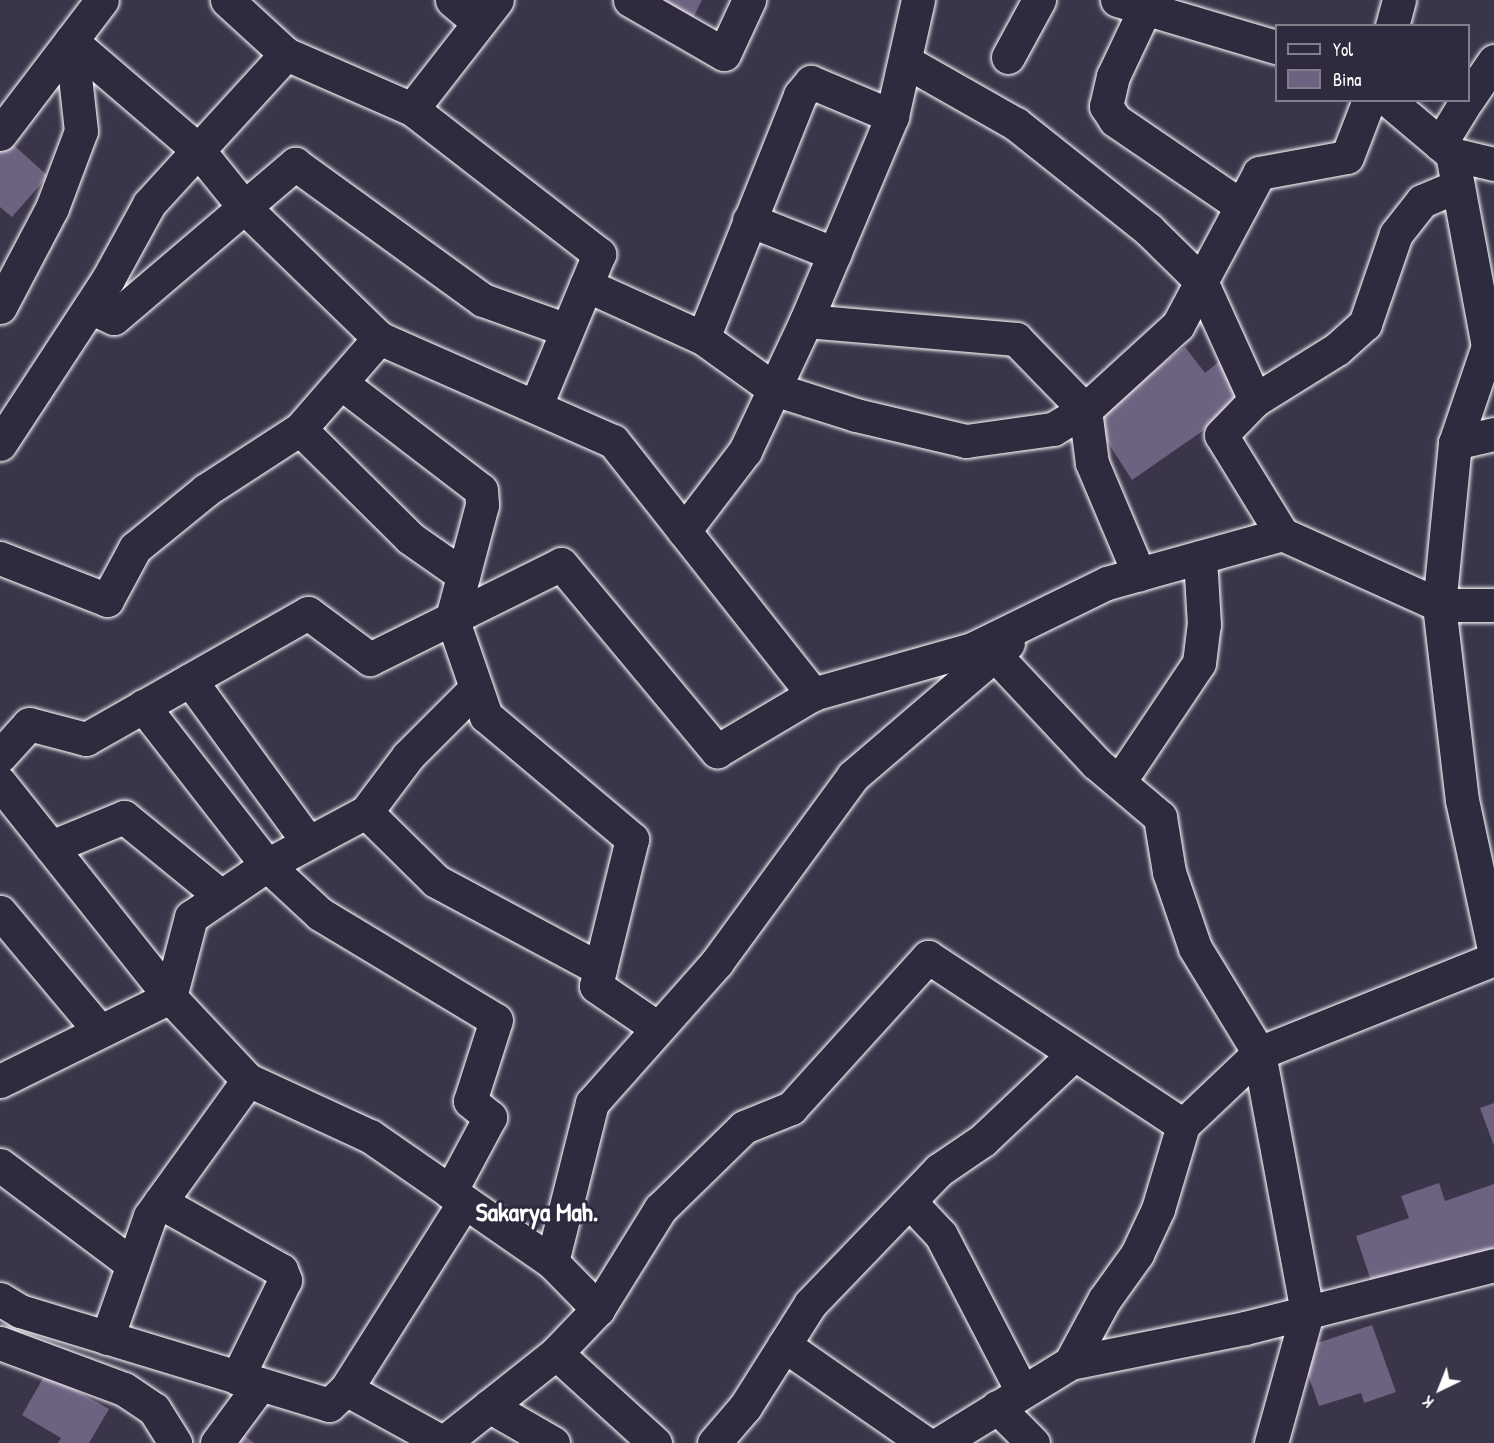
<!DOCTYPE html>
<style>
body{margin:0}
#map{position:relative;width:1494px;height:1443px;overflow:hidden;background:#3b354a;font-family:"Patrick Hand",sans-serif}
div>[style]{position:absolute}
.building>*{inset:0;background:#6d6280}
.roads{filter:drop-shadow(0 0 2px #fff) drop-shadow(0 0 2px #fff)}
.minor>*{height:33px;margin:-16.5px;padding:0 16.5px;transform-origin:16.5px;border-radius:16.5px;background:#2f2a3d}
span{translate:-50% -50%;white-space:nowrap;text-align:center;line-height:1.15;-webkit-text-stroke:6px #2f2a3d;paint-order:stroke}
.district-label{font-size:26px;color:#fff;font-weight:700}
.legend{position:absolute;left:1275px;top:24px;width:195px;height:78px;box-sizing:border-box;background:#2f2a3d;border:2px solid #827f8b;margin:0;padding:8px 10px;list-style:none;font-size:18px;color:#fff}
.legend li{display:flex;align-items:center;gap:12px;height:30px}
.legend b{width:30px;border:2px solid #827f8b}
.north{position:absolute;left:1410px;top:1359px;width:60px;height:60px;-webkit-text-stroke:4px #2f2a3d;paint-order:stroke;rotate:223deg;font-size:16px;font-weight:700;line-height:24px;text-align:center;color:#fff}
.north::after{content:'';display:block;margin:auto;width:21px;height:27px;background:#fff;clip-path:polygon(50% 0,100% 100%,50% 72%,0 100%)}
</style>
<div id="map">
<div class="building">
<div style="clip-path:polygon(654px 0,702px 0,692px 20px)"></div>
<div style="clip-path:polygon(8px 140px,48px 176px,12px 217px,0 207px,0 149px)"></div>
<div style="clip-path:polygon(1185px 347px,1205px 373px,1222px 359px,1243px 403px,1132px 480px,1092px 418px)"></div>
<div style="clip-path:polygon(1494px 1103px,1494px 1146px,1480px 1108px)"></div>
<div style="clip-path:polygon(1439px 1183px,1445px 1201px,1494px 1184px,1494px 1252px,1373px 1287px,1356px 1236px,1409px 1218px,1401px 1196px)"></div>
<div style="clip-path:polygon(1372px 1325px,1396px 1392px,1364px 1403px,1361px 1393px,1319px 1406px,1299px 1349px)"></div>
<div style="clip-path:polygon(46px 1373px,109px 1409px,89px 1443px,58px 1443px,61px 1438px,22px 1415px)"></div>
<div style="clip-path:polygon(235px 1428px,254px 1443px,224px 1443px)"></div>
</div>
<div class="roads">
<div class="minor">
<div style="left:227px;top:0;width:80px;rotate:42.5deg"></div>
<div style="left:286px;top:54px;width:137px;rotate:23.6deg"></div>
<div style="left:412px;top:109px;width:237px;rotate:37.8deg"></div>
<div style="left:599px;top:254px;width:164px;rotate:112.6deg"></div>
<div style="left:452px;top:0;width:35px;rotate:40deg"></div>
<div style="left:630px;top:0;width:108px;rotate:29.9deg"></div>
<div style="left:724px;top:54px;width:60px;rotate:-65.2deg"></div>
<div style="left:1117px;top:0;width:166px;rotate:16.5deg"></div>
<div style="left:1149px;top:0;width:84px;rotate:115.3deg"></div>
<div style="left:1113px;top:76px;width:31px;rotate:103deg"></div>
<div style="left:1106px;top:106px;width:17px;rotate:57deg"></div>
<div style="left:1115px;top:120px;width:153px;rotate:34.3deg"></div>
<div style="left:1392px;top:26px;width:27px;rotate:-75deg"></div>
<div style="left:71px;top:41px;width:167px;rotate:40.6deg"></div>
<div style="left:198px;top:150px;width:73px;rotate:51.1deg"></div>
<div style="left:244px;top:207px;width:188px;rotate:44.1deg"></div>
<div style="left:379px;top:338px;width:256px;rotate:23.8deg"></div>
<div style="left:613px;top:441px;width:323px;rotate:51.7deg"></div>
<div style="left:1008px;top:57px;width:65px;rotate:-61.5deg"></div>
<div style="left:905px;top:61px;width:128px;rotate:29.6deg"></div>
<div style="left:1016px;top:124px;width:169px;rotate:38.5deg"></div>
<div style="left:1148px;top:229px;width:74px;rotate:44.5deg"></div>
<div style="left:1201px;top:281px;width:131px;rotate:65.6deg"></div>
<div style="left:1468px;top:99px;width:46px;rotate:-55.6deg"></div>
<div style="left:1388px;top:100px;width:84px;rotate:40.2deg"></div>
<div style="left:1452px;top:154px;width:43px;rotate:13.4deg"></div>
<div style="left:412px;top:109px;width:138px;rotate:-52.1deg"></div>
<div style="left:0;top:134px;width:168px;rotate:-52.7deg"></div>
<div style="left:1440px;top:144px;width:52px;rotate:-58.5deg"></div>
<div style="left:1452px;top:154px;width:195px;rotate:79.4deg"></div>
<div style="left:1488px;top:346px;width:102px;rotate:108.8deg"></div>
<div style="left:1455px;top:443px;width:163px;rotate:95.6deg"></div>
<div style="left:1439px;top:605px;width:196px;rotate:83.3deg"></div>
<div style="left:1462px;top:800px;width:152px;rotate:77.9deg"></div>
<div style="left:749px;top:220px;width:92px;rotate:21.6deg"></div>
<div style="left:586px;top:285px;width:128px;rotate:24.4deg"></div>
<div style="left:703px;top:338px;width:87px;rotate:35.7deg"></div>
<div style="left:774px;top:389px;width:86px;rotate:17.6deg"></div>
<div style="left:856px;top:415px;width:113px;rotate:13.3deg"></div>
<div style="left:966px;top:441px;width:88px;rotate:-7.9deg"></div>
<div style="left:1053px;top:429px;width:37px;rotate:-31deg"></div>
<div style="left:1085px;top:410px;width:126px;rotate:-42.4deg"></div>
<div style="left:1178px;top:325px;width:172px;rotate:-61.9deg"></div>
<div style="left:1259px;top:173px;width:89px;rotate:-10.3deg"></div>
<div style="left:1347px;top:157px;width:61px;rotate:-68.9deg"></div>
<div style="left:0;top:307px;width:112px;rotate:-62.3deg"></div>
<div style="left:52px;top:208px;width:82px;rotate:-69.4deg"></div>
<div style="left:81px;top:131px;width:91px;rotate:-96.3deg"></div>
<div style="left:90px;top:307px;width:26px;rotate:25deg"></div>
<div style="left:114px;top:318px;width:238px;rotate:-40.4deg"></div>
<div style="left:295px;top:164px;width:232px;rotate:35.9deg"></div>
<div style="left:483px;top:300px;width:89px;rotate:19.7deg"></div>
<div style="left:806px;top:321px;width:211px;rotate:4.9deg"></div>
<div style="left:1016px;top:339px;width:99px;rotate:45.8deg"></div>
<div style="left:1085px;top:410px;width:53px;rotate:82.5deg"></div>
<div style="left:1092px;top:463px;width:121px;rotate:67.1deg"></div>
<div style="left:703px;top:338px;width:262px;rotate:-68.2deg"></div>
<div style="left:800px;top:95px;width:17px;rotate:-50deg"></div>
<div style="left:811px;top:82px;width:88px;rotate:22.8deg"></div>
<div style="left:341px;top:383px;width:176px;rotate:37.4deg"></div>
<div style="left:481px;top:490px;width:15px;rotate:86deg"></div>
<div style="left:482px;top:505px;width:117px;rotate:104.9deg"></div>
<div style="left:452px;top:618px;width:104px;rotate:70.9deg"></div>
<div style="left:486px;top:716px;width:191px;rotate:40.1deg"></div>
<div style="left:632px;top:839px;width:151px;rotate:103.8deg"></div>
<div style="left:596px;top:986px;width:73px;rotate:34.3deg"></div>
<div style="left:300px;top:429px;width:155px;rotate:44.7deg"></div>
<div style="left:410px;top:538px;width:65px;rotate:34.9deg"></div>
<div style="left:1455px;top:443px;width:40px;rotate:-13deg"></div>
<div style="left:0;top:444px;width:197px;rotate:-56.8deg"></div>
<div style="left:108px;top:279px;width:85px;rotate:-61.3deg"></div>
<div style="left:149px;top:204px;width:203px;rotate:-47.6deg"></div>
<div style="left:684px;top:531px;width:101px;rotate:-52.7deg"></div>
<div style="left:745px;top:451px;width:144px;rotate:-64.9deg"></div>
<div style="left:806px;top:321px;width:222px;rotate:-67.2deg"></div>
<div style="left:892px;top:116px;width:119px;rotate:-77.4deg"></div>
<div style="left:1282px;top:534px;width:116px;rotate:-121.6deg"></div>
<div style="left:1221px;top:435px;width:49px;rotate:-45.8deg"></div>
<div style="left:1255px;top:400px;width:97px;rotate:-31.9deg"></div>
<div style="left:1337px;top:349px;width:38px;rotate:-42deg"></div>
<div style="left:1365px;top:324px;width:95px;rotate:-71deg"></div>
<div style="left:1396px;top:234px;width:42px;rotate:-51.8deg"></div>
<div style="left:1422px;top:201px;width:38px;rotate:-23deg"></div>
<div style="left:0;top:558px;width:115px;rotate:21.4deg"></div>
<div style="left:107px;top:600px;width:59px;rotate:-61.7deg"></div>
<div style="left:135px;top:548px;width:92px;rotate:-39.2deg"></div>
<div style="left:206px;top:490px;width:112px;rotate:-33deg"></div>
<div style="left:300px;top:429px;width:121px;rotate:-49deg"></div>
<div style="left:995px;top:655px;width:148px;rotate:46.9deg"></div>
<div style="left:1096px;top:763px;width:84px;rotate:40.2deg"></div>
<div style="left:1160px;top:817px;width:56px;rotate:80.7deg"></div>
<div style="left:1169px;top:872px;width:80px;rotate:71.1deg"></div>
<div style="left:1195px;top:948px;width:123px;rotate:58.6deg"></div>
<div style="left:1259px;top:1053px;width:264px;rotate:79.5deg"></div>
<div style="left:1307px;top:1313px;width:135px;rotate:105.5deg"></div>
<div style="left:190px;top:680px;width:200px;rotate:53.9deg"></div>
<div style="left:143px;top:706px;width:202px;rotate:52.1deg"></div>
<div style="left:267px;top:865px;width:72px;rotate:42.8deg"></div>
<div style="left:320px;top:914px;width:205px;rotate:31.1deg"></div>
<div style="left:496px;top:1020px;width:85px;rotate:107.8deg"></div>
<div style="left:470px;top:1101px;width:26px;rotate:39deg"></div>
<div style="left:490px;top:1117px;width:85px;rotate:118.1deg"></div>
<div style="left:0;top:756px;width:43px;rotate:-47.8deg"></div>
<div style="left:29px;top:724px;width:59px;rotate:14.7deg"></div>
<div style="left:86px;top:739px;width:255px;rotate:-29.6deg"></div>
<div style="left:308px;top:613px;width:77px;rotate:36.6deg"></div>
<div style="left:370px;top:659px;width:213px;rotate:-26.4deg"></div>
<div style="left:561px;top:564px;width:244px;rotate:50.2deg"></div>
<div style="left:717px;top:751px;width:112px;rotate:-30.7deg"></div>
<div style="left:813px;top:694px;width:165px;rotate:-15.8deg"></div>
<div style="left:972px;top:649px;width:150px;rotate:-26.1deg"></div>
<div style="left:1107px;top:583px;width:182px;rotate:-15.6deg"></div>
<div style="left:1282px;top:534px;width:172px;rotate:24.3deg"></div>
<div style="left:1439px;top:605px;width:55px"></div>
<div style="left:1119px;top:782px;width:143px;rotate:-56.1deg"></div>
<div style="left:1199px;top:663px;width:38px;rotate:-83deg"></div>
<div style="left:1204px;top:625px;width:68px;rotate:-93.4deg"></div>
<div style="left:0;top:783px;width:273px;rotate:51.5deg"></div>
<div style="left:170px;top:997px;width:114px;rotate:46.8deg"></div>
<div style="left:248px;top:1080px;width:134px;rotate:24.7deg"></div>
<div style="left:370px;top:1136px;width:221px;rotate:34.7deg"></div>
<div style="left:552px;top:1262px;width:66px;rotate:45.6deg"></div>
<div style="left:366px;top:812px;width:98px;rotate:44.6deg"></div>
<div style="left:436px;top:881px;width:186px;rotate:28.2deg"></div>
<div style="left:51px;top:847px;width:79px;rotate:-22.3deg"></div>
<div style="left:124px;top:817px;width:125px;rotate:39.2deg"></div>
<div style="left:0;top:912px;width:155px;rotate:50deg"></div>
<div style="left:0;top:1081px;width:190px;rotate:-26.3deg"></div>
<div style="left:170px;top:997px;width:83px;rotate:-75.3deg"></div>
<div style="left:191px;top:917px;width:92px;rotate:-34.4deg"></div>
<div style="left:267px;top:865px;width:112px;rotate:-28.2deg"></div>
<div style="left:366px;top:812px;width:70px;rotate:-53.1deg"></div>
<div style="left:408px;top:756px;width:96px;rotate:-45deg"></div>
<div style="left:0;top:1165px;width:166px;rotate:36.9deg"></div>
<div style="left:160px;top:1202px;width:139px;rotate:29.3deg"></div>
<div style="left:281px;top:1270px;width:11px;rotate:68deg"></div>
<div style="left:285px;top:1280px;width:109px;rotate:116.1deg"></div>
<div style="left:910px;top:1202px;width:45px;rotate:46.8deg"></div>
<div style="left:941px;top:1235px;width:176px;rotate:62.6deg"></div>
<div style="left:552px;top:1262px;width:164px;rotate:-75.9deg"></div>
<div style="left:592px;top:1103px;width:188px;rotate:-48.4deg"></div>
<div style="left:717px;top:962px;width:230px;rotate:-53.8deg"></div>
<div style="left:853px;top:776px;width:204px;rotate:-40.6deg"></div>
<div style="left:0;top:1299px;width:23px;rotate:31deg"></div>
<div style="left:20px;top:1311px;width:323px;rotate:16.9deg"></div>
<div style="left:329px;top:1405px;width:23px;rotate:-43deg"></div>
<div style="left:346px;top:1389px;width:112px;rotate:28.9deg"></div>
<div style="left:107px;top:1338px;width:129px;rotate:-70.6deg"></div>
<div style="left:150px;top:1216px;width:168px;rotate:-54.2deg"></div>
<div style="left:0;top:1343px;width:132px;rotate:20.4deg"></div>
<div style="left:124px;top:1389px;width:36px;rotate:34deg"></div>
<div style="left:154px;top:1409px;width:40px;rotate:58deg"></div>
<div style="left:784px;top:1345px;width:172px;rotate:34.8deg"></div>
<div style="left:556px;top:1353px;width:134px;rotate:42.3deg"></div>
<div style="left:1070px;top:1363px;width:72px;rotate:-61.6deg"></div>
<div style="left:1104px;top:1300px;width:57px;rotate:-54.3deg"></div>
<div style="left:1137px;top:1254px;width:50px;rotate:-65deg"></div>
<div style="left:1158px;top:1209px;width:88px;rotate:-73.4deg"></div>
<div style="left:1183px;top:1125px;width:105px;rotate:-43.5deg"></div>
<div style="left:1259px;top:1053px;width:253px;rotate:-21.8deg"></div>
<div style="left:346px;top:1389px;width:221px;rotate:-57.7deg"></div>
<div style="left:489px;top:1406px;width:74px;rotate:30deg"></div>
<div style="left:997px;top:1407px;width:51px;rotate:45deg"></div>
<div style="left:217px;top:1443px;width:71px;rotate:-53.6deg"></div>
<div style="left:443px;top:1443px;width:144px;rotate:-38.5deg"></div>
<div style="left:556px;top:1353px;width:61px;rotate:-46.3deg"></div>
<div style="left:598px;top:1309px;width:118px;rotate:-58.2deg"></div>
<div style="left:660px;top:1209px;width:117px;rotate:-44.3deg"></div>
<div style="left:744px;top:1127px;width:51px;rotate:-22deg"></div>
<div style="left:791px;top:1108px;width:204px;rotate:-47.8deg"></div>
<div style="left:928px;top:957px;width:305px;rotate:33.4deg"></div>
<div style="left:714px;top:1443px;width:48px;rotate:-49.3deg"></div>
<div style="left:745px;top:1407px;width:122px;rotate:-57.7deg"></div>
<div style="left:810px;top:1304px;width:186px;rotate:-46.1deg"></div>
<div style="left:939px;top:1170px;width:53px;rotate:-34.3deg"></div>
<div style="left:983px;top:1140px;width:125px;rotate:-43.4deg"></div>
<div style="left:940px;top:1443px;width:153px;rotate:-31.6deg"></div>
<div style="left:1070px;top:1363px;width:178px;rotate:-11.3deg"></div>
<div style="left:1245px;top:1328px;width:257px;rotate:-14.2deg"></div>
</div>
</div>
<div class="district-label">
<span style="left:537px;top:1212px">Sakarya Mah.</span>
</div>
<ul class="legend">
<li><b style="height:8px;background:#2f2a3d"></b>Yol</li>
<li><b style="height:16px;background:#6d6280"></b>Bina</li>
</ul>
<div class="north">K</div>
</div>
